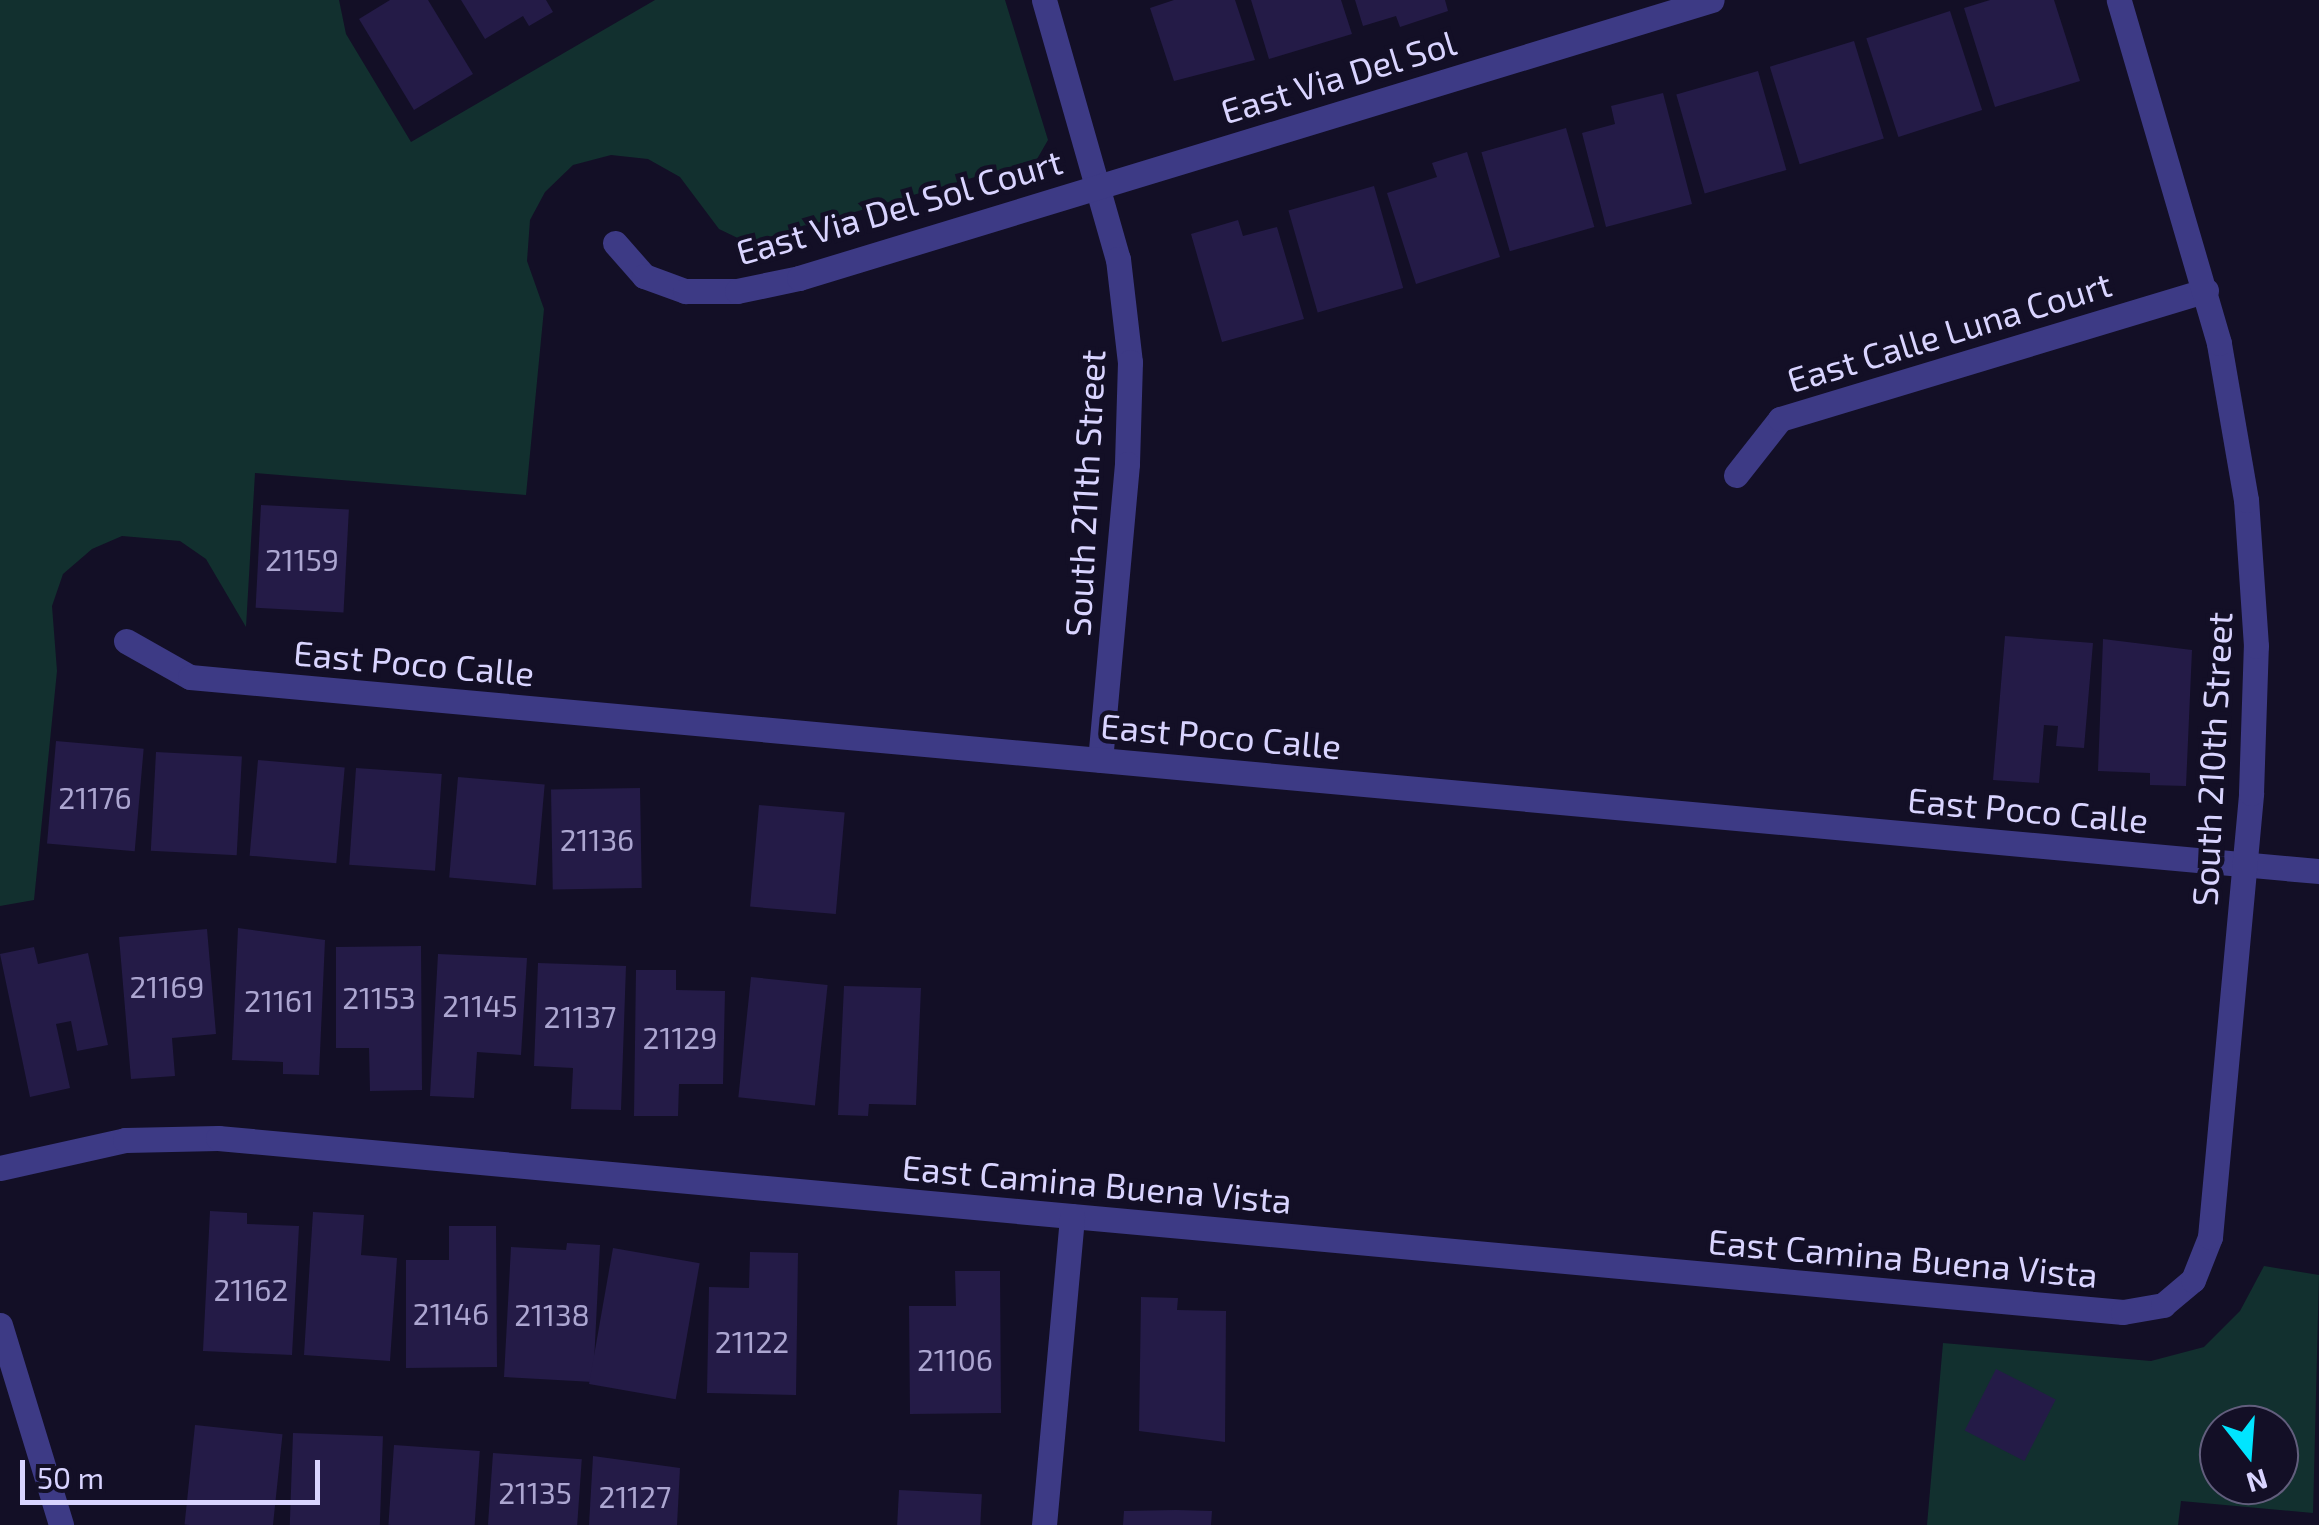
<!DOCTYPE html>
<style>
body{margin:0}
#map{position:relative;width:2319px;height:1525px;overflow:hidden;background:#130f26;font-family:"Exo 2",sans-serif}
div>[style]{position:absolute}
.green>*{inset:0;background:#12302f}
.building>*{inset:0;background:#241b47;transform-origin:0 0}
.minor>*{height:25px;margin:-12.5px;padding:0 12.5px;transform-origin:12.5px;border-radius:12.5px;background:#3d3a85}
span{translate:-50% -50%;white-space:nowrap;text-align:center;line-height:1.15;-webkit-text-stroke:9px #130f26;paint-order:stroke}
.number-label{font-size:30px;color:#aca6d1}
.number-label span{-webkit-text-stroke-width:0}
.street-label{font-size:35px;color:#d9d4ff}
.north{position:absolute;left:2199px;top:1405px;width:100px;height:100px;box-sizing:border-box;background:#130f26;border:2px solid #625e7d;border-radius:50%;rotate:163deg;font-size:28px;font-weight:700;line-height:40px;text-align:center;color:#d9d4ff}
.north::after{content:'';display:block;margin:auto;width:35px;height:45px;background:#00e5ff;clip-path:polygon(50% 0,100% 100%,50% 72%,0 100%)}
.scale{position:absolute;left:20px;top:1460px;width:300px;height:45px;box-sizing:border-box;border:5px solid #d9d4ff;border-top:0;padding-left:12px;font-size:30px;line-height:35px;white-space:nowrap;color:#d9d4ff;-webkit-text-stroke:8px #130f26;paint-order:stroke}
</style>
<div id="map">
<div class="green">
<div style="clip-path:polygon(0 0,339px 0,346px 34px,411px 142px,655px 0,1005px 0,1048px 140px,1037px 159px,748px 243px,719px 229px,680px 177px,648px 159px,611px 155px,573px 165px,545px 192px,530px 220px,527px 261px,544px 309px,526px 495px,255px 473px,246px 627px,206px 559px,180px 541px,122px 536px,92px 549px,63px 574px,52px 606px,57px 671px,34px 900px,0 906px)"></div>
<div style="clip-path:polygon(evenodd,2264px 1266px,2319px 1275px,2313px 1513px,2181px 1501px,2178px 1525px,1927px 1525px,1943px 1343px,2151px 1361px,2204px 1347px,2240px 1311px,2264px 1266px,2219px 1425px,2279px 1425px,2279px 1485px,2219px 1485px,2219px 1425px)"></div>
</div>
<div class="building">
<div style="clip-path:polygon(390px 0,428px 0,473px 74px,414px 110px,359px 19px)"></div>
<div style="clip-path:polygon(461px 0,546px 0,553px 12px,529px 26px,523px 16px,485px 39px)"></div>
<div style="clip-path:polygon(1174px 0,1235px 0,1255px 60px,1174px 81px,1150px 8px)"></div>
<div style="clip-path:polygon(1251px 0,1341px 0,1352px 34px,1269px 59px)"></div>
<div style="clip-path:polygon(1355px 0,1445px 0,1448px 11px,1400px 27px,1396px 16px,1363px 26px)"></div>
<div style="clip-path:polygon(1990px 0,2054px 0,2080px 81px,1995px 107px,1964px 8px)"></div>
<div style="left:1950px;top:11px;width:104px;height:88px;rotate:72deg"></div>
<div style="left:1854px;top:41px;width:102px;height:88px;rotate:73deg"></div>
<div style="left:1758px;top:71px;width:103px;height:85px;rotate:74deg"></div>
<div style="clip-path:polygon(1663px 93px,1692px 204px,1606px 227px,1582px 133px,1615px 124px,1611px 106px)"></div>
<div style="left:1566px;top:128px;width:103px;height:88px;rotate:74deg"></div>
<div style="clip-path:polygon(1467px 152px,1500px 257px,1416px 284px,1387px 193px,1437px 177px,1432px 163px)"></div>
<div style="left:1374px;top:186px;width:106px;height:89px;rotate:74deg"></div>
<div style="clip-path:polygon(1238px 220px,1243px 236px,1277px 227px,1304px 319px,1222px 342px,1191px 234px)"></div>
<div style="left:261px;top:505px;width:88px;height:103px;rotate:3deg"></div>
<div style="clip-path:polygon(2005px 636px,2093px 643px,2084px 748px,2056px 746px,2058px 726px,2044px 725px,2039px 783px,1993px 780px)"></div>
<div style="clip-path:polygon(2103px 639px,2192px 650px,2186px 786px,2150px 785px,2150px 773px,2098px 771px)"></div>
<div style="left:56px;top:741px;width:88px;height:103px;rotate:5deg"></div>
<div style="left:156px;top:752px;width:86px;height:99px;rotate:3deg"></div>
<div style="left:258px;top:760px;width:87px;height:96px;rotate:5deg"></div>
<div style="left:356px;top:768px;width:86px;height:97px;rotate:4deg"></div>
<div style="left:458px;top:777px;width:87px;height:101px;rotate:5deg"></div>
<div style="left:640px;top:788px;width:100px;height:89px;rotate:89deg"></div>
<div style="left:759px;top:805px;width:86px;height:102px;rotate:5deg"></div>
<div style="clip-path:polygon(238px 928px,325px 940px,319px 1075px,283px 1074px,283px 1062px,232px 1060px)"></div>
<div style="clip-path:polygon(207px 929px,216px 1034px,172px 1038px,175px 1076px,131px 1079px,119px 937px)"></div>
<div style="clip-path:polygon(421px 946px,422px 1090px,370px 1091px,369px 1048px,336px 1048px,336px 947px)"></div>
<div style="clip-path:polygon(34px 947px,38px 964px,88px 953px,108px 1045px,77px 1051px,71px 1021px,56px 1024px,70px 1088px,30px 1097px,0 954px)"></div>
<div style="clip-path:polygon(438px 954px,527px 958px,521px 1055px,477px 1052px,474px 1098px,430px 1096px)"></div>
<div style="clip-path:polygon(538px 963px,626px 966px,621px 1110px,571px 1109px,573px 1068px,534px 1066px)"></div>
<div style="clip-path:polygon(636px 970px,676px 970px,676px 990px,725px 991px,723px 1084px,679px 1084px,678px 1116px,634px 1116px)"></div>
<div style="left:751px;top:977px;width:77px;height:121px;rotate:6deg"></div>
<div style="clip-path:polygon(844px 986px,921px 988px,916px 1105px,869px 1104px,868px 1116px,838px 1115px)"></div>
<div style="clip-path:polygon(210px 1211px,247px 1213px,247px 1224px,299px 1226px,292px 1355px,203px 1351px)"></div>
<div style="clip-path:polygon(313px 1212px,364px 1215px,361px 1255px,397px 1258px,390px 1361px,304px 1355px)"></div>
<div style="clip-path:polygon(449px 1226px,496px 1226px,497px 1367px,406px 1368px,406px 1260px,449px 1260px)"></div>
<div style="clip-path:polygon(567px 1243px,600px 1245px,593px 1382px,504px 1377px,511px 1247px,566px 1250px)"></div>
<div style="left:613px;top:1248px;width:88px;height:138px;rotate:10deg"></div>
<div style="clip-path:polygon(750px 1252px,798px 1253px,796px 1395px,707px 1393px,709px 1287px,749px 1288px)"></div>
<div style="clip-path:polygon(955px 1271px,1000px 1271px,1001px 1413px,910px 1414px,909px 1306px,956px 1306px)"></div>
<div style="clip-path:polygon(1141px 1297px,1178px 1298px,1177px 1310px,1226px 1311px,1225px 1442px,1139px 1431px)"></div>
<div style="left:1996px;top:1369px;width:67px;height:69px;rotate:27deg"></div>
<div style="left:195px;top:1425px;width:88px;height:100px;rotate:6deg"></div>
<div style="left:293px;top:1433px;width:90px;height:92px;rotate:2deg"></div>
<div style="left:394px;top:1445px;width:86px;height:80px;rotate:4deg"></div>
<div style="left:493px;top:1453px;width:89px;height:72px;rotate:4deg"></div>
<div style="clip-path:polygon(593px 1456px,680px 1468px,677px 1525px,589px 1525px)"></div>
<div style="left:899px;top:1490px;width:83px;height:35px;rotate:3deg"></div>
<div style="clip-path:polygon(1176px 1510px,1212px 1511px,1211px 1525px,1123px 1525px,1124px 1511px)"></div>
</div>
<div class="minor">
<div style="left:1044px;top:0;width:269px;rotate:74.1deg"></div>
<div style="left:1118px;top:259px;width:104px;rotate:83.4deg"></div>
<div style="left:1130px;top:362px;width:102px;rotate:91.7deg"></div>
<div style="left:1127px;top:464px;width:297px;rotate:95.2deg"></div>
<div style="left:615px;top:243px;width:44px;rotate:48.7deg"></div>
<div style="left:644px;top:276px;width:44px;rotate:20.1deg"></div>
<div style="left:685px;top:291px;width:52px"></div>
<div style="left:737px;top:291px;width:63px;rotate:-11.8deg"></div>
<div style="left:799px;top:278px;width:954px;rotate:-16.94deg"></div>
<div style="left:1736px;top:475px;width:71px;rotate:-51.8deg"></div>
<div style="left:1780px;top:419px;width:445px;rotate:-16.8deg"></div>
<div style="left:126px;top:641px;width:73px;rotate:29.4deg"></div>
<div style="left:190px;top:677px;width:2138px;rotate:5.21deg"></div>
<div style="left:0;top:1168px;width:128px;rotate:-12.6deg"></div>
<div style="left:125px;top:1140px;width:93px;rotate:-1.2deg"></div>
<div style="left:218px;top:1138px;width:1913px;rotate:5.22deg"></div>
<div style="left:2123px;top:1312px;width:41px;rotate:-9.9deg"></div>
<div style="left:2163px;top:1305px;width:39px;rotate:-40deg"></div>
<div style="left:2193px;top:1280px;width:46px;rotate:-68.4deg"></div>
<div style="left:2210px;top:1237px;width:446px;rotate:-84.7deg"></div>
<div style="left:2251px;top:793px;width:147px;rotate:-88.1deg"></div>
<div style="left:2256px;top:646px;width:146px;rotate:-93.9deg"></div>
<div style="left:2246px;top:500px;width:159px;rotate:-99.8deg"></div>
<div style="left:2219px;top:343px;width:357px;rotate:-106.3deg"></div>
<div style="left:0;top:1325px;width:209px;rotate:73deg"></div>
<div style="left:1044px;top:1525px;width:310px;rotate:-84.8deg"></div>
</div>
<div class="number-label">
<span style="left:302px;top:559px">21159</span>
<span style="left:95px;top:797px">21176</span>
<span style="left:597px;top:839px">21136</span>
<span style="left:167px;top:986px">21169</span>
<span style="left:379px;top:997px">21153</span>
<span style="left:279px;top:1000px">21161</span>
<span style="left:480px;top:1005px">21145</span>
<span style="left:580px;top:1016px">21137</span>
<span style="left:680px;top:1037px">21129</span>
<span style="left:251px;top:1289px">21162</span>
<span style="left:451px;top:1313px">21146</span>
<span style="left:552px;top:1314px">21138</span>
<span style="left:752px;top:1341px">21122</span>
<span style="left:955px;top:1359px">21106</span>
<span style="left:535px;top:1492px">21135</span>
<span style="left:635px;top:1496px">21127</span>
</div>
<div class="street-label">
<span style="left:1338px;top:76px;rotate:-17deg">East Via Del Sol</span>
<span style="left:899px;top:206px;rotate:-16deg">East Via Del Sol Court</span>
<span style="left:1949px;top:331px;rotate:-17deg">East Calle Luna Court</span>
<span style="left:1084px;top:493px;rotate:-87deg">South 211th Street</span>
<span style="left:414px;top:662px;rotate:5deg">East Poco Calle</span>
<span style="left:1221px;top:735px;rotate:5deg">East Poco Calle</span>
<span style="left:2211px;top:759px;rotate:-87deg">South 210th Street</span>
<span style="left:2028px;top:809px;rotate:5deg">East Poco Calle</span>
<span style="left:1097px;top:1183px;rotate:5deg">East Camina Buena Vista</span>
<span style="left:1903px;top:1257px;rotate:5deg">East Camina Buena Vista</span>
</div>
<div class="north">N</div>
<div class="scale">50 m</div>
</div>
